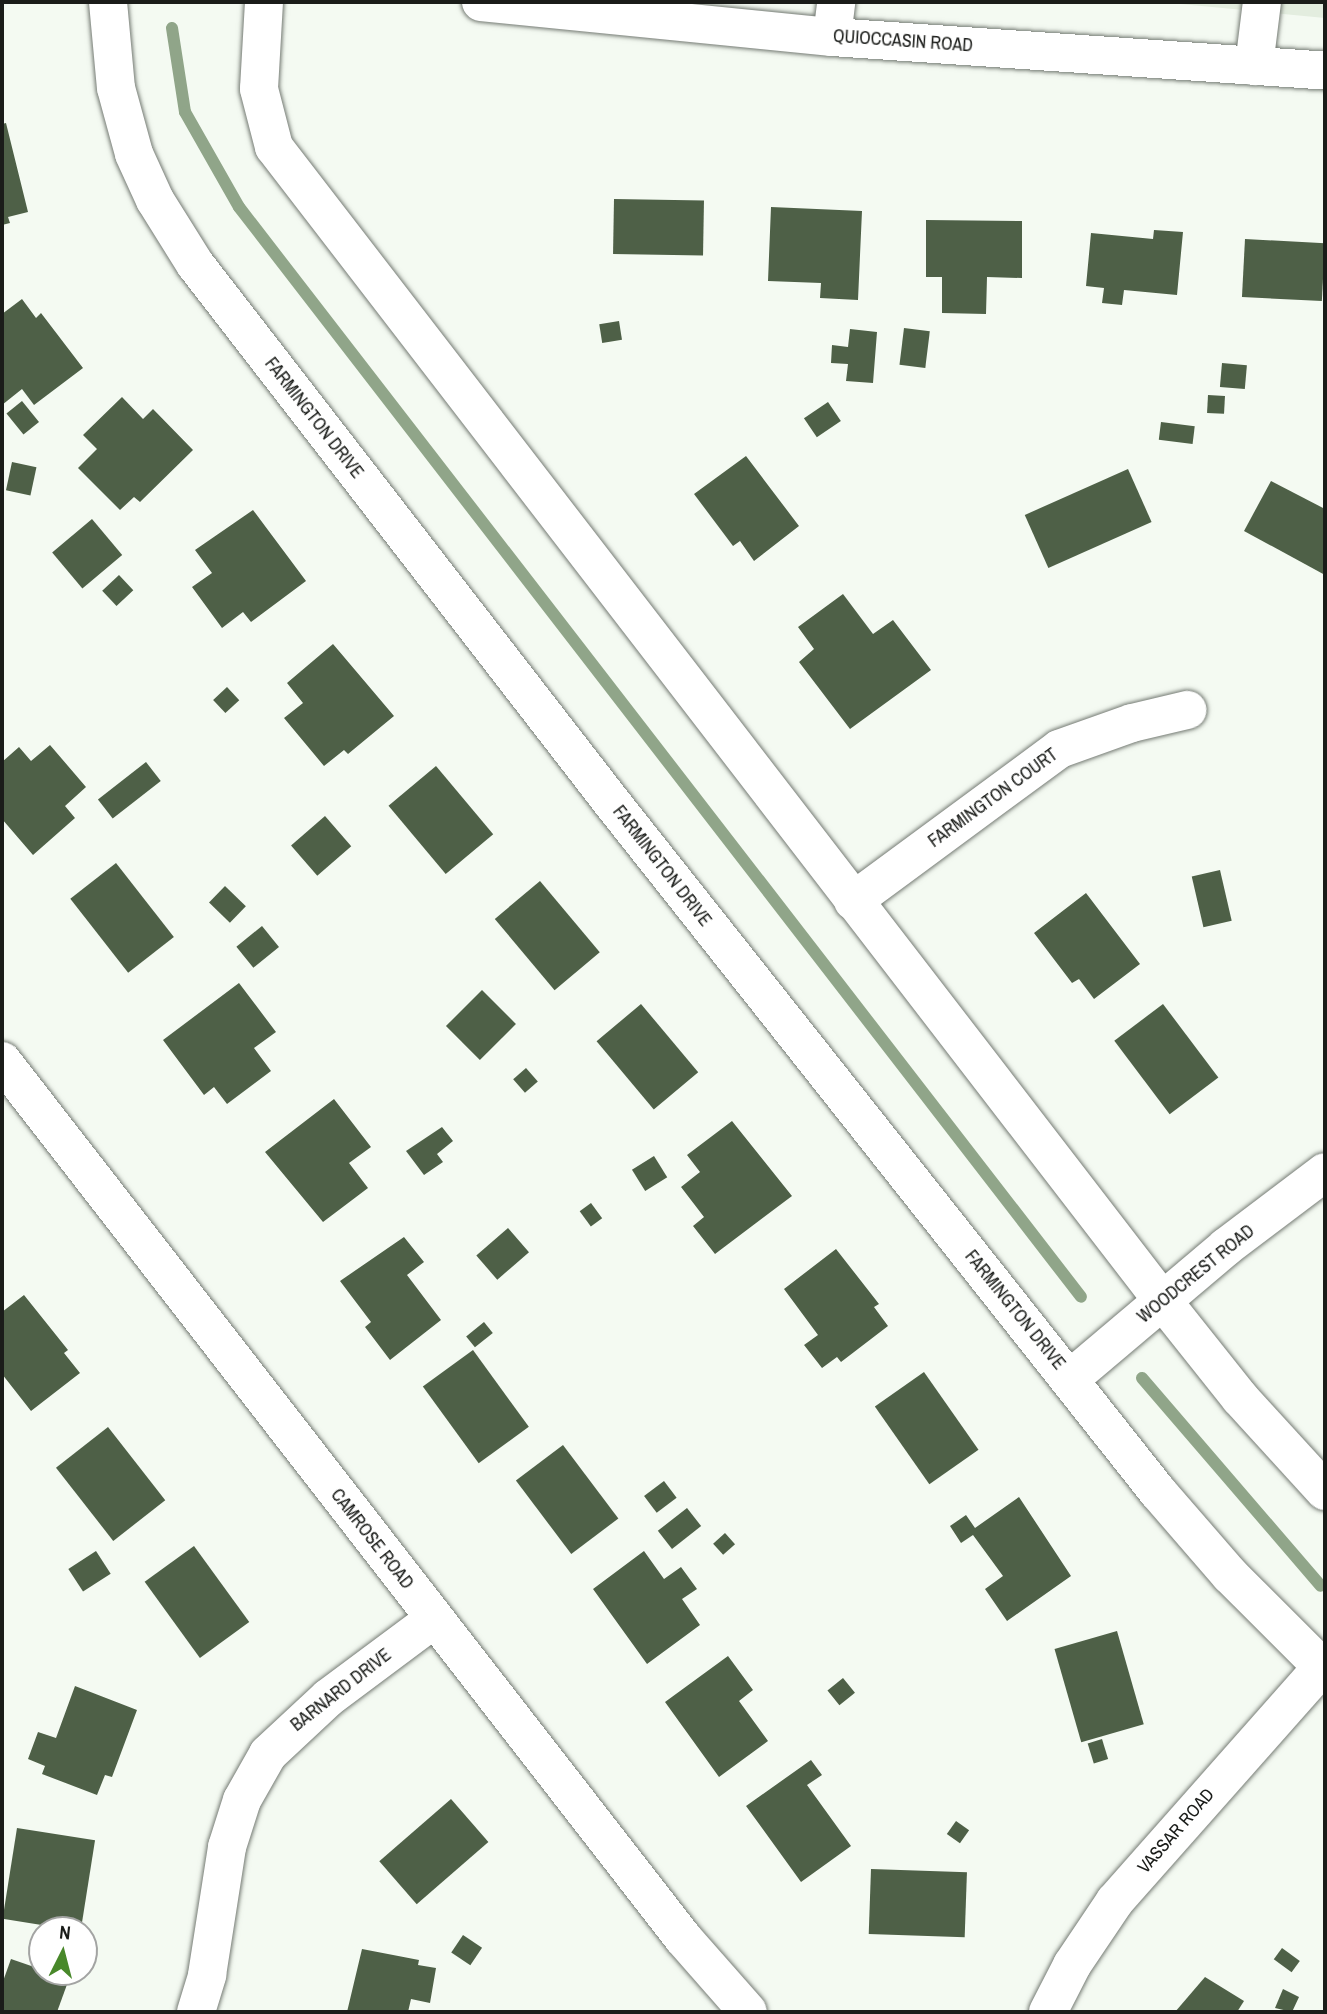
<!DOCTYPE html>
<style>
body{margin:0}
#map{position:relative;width:1327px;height:2014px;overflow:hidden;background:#f4faf2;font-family:"Archivo Narrow",sans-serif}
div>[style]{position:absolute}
.built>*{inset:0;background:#e3eddf}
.stream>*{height:12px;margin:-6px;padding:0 6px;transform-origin:6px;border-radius:6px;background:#90a589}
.building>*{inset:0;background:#4e6047;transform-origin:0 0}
.roads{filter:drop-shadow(0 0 2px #757b74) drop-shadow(0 0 2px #757b74)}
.minor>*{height:38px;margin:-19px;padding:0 19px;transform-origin:19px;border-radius:19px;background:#fff}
.major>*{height:38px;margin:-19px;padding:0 19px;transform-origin:19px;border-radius:19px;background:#fff}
span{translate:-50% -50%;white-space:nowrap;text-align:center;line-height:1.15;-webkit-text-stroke:7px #fff;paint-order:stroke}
.street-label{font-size:18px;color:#1a1c19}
.frame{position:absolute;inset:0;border:4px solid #1a1c19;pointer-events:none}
.north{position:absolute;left:28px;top:1916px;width:70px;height:70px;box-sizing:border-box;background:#fff;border:2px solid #a3a4a3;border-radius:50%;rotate:6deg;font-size:19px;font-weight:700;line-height:28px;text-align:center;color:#1a1c19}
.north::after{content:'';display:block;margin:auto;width:24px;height:32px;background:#48882a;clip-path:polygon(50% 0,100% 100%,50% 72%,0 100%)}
</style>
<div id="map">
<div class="built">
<div style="clip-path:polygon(1160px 2px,1325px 2px,1325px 18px)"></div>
</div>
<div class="stream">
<div style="left:172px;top:28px;width:85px;rotate:81.2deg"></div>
<div style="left:185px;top:112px;width:109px;rotate:60.4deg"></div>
<div style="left:239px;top:207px;width:1377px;rotate:52.31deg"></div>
<div style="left:1142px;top:1378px;width:274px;rotate:49.3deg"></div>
</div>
<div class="building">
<div style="clip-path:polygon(6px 123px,28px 212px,8px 217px,10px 223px,2px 225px,2px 124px)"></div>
<div style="left:614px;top:199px;width:90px;height:55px;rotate:1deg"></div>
<div style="clip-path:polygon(771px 207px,862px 211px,858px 300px,820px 298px,821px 283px,768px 281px)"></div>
<div style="clip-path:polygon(926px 220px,1022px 221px,1022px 278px,987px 277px,986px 314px,942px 313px,942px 277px,926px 277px)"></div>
<div style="clip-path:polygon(1154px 230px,1183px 232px,1177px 295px,1124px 290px,1122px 305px,1102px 303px,1104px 288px,1086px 286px,1091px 233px,1153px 239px)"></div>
<div style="left:1245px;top:239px;width:80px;height:58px;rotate:3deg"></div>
<div style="clip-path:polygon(22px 299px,36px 318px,41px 313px,83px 368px,34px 405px,22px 389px,2px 405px,2px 314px)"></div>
<div style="left:619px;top:321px;width:19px;height:20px;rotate:81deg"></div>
<div style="left:904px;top:328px;width:26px;height:37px;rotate:7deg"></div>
<div style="clip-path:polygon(850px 329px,877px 332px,873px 383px,846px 381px,848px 364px,831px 363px,832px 345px,848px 347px)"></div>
<div style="left:1222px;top:363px;width:25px;height:24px;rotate:5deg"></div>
<div style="left:1208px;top:395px;width:17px;height:18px;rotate:3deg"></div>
<div style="clip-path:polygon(122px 397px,143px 419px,153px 409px,193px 450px,140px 502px,134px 497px,120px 510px,78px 468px,97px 449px,83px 435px)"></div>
<div style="left:22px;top:401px;width:27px;height:20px;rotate:51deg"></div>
<div style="left:828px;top:402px;width:23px;height:29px;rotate:56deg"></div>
<div style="left:1161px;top:422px;width:34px;height:18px;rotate:7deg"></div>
<div style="clip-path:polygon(746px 456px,799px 526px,754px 561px,740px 541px,733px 546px,694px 494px)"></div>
<div style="left:12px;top:462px;width:25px;height:29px;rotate:12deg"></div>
<div style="left:1128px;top:469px;width:58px;height:113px;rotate:66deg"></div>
<div style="clip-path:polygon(1271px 481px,1325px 509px,1325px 575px,1244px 531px)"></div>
<div style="clip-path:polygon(253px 510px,306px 581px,251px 622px,243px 612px,222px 628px,192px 587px,212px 573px,195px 550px)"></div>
<div style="left:92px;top:519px;width:47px;height:52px;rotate:50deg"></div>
<div style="left:119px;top:575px;width:21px;height:23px;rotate:47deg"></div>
<div style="clip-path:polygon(843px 594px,873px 634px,893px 620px,931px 670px,850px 729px,799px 662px,814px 649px,798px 627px)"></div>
<div style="clip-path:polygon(333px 644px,394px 716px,348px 754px,344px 750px,324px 766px,284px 718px,303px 703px,287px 683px)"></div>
<div style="left:227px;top:687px;width:18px;height:19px;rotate:47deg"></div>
<div style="clip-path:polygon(50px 745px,86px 787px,65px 806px,75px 818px,33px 855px,2px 819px,2px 762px,19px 747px,31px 761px)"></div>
<div style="left:146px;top:762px;width:24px;height:61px;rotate:52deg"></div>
<div style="left:436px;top:766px;width:89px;height:62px;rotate:50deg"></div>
<div style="left:325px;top:816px;width:40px;height:45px;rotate:49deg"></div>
<div style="left:116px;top:863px;width:94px;height:58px;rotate:52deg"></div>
<div style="left:1220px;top:870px;width:52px;height:29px;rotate:77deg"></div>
<div style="left:540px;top:881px;width:93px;height:59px;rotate:50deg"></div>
<div style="left:225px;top:886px;width:29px;height:23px;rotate:44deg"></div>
<div style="clip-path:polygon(1086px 893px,1140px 964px,1094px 999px,1079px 979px,1072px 983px,1034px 933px)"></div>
<div style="left:262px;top:926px;width:27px;height:33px;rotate:51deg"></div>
<div style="clip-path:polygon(239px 983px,276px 1032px,254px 1048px,271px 1071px,227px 1104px,214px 1087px,204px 1095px,163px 1040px)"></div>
<div style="left:482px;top:990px;width:48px;height:51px;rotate:45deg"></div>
<div style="left:641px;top:1004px;width:89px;height:58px;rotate:50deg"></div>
<div style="left:1163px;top:1004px;width:92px;height:61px;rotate:53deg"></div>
<div style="left:526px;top:1068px;width:18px;height:17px;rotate:49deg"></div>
<div style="clip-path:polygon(334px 1099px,371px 1147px,349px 1163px,368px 1188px,323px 1222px,265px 1152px)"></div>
<div style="clip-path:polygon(732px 1121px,792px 1196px,715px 1254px,693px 1226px,704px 1217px,681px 1187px,700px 1172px,687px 1155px)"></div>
<div style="clip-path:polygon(442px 1127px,453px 1141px,437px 1154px,443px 1162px,424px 1175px,406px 1151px)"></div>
<div style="left:654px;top:1156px;width:25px;height:26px;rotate:58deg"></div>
<div style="left:591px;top:1203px;width:19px;height:14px;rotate:54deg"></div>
<div style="left:508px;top:1228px;width:32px;height:42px;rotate:49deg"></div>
<div style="clip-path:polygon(404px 1237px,424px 1262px,407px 1275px,441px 1320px,390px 1360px,365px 1327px,371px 1322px,340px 1281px)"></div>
<div style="clip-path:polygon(836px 1249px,879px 1304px,874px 1307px,888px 1326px,841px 1362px,837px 1357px,822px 1368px,804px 1345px,818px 1335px,784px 1289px)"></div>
<div style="clip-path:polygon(24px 1295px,68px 1350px,64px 1353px,80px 1373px,31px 1411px,2px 1374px,2px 1312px)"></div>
<div style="left:484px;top:1322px;width:14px;height:23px;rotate:51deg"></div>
<div style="left:473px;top:1350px;width:95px;height:62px;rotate:54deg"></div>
<div style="left:924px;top:1372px;width:95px;height:60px;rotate:55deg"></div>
<div style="left:108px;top:1427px;width:93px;height:66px;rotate:52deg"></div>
<div style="left:563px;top:1445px;width:92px;height:59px;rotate:53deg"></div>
<div style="left:664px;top:1481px;width:21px;height:25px;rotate:53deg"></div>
<div style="clip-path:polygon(1019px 1497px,1071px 1576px,1007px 1621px,985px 1589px,1003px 1576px,973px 1535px,961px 1543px,950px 1526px,966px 1515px,975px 1528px)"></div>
<div style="left:687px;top:1508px;width:23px;height:37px;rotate:52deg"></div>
<div style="left:725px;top:1533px;width:15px;height:16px;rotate:48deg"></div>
<div style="left:194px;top:1546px;width:94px;height:61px;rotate:54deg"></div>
<div style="left:96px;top:1551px;width:27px;height:33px;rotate:57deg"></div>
<div style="clip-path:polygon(644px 1551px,664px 1579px,681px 1567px,697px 1589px,682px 1599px,700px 1625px,647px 1664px,593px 1589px)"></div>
<div style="left:1117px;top:1631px;width:97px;height:65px;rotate:74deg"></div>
<div style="clip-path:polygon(728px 1656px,753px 1690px,739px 1701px,768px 1741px,719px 1777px,665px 1702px)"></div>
<div style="left:843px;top:1678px;width:19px;height:20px;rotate:51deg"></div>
<div style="clip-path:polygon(75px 1686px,137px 1710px,112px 1777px,105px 1775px,97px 1795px,42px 1774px,45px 1766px,28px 1759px,38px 1732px,56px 1738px)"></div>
<div style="left:1102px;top:1739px;width:21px;height:15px;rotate:73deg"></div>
<div style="clip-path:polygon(811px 1760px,822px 1775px,807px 1785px,851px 1846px,801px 1882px,746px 1806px)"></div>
<div style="left:451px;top:1799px;width:57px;height:95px;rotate:49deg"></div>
<div style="left:956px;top:1821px;width:16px;height:16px;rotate:35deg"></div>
<div style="left:17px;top:1828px;width:79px;height:92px;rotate:9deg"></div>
<div style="left:871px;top:1869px;width:96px;height:65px;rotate:2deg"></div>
<div style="left:463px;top:1935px;width:23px;height:21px;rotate:34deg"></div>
<div style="left:1282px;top:1948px;width:22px;height:14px;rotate:36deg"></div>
<div style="clip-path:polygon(362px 1949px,419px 1960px,418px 1965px,436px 1968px,430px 2003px,411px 1999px,408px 2012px,347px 2012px)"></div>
<div style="clip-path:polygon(11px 1959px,69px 1979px,57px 2012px,2px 2012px,2px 1984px)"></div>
<div style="clip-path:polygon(1205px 1977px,1244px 2001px,1237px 2012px,1175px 2012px)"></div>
<div style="clip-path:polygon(1283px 1989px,1299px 1997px,1292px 2012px,1275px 2008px)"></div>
</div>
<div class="roads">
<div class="minor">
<div style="left:108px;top:2px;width:86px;rotate:84.7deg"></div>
<div style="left:116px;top:88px;width:68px;rotate:74.7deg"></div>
<div style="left:134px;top:154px;width:51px;rotate:65.5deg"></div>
<div style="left:155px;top:200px;width:75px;rotate:58deg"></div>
<div style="left:195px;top:264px;width:683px;rotate:52.26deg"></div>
<div style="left:613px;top:804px;width:878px;rotate:51.62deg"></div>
<div style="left:1158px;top:1492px;width:110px;rotate:49.1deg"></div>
<div style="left:1230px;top:1575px;width:134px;rotate:45deg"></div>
<div style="left:264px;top:2px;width:87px;rotate:93.3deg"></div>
<div style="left:259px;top:89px;width:60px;rotate:75.5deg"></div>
<div style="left:274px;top:147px;width:1455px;rotate:52.4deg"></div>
<div style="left:1162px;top:1300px;width:125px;rotate:51.5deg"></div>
<div style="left:1240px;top:1398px;width:126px;rotate:47.6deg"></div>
<div style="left:832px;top:37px;width:35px;rotate:-83deg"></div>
<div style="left:1254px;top:66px;width:64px;rotate:-82.9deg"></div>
<div style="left:853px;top:901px;width:256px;rotate:-36.4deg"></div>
<div style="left:1059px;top:749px;width:77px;rotate:-19.6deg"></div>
<div style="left:1132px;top:723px;width:57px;rotate:-13.3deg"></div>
<div style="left:2px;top:1061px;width:1110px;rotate:52.17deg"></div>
<div style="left:683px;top:1938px;width:98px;rotate:48.7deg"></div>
<div style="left:1070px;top:1379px;width:204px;rotate:-40.2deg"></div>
<div style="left:1226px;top:1247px;width:124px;rotate:-37.1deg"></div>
<div style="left:196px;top:2012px;width:39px;rotate:-73deg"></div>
<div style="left:207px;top:1975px;width:130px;rotate:-81.1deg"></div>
<div style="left:227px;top:1847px;width:49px;rotate:-72.3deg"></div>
<div style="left:242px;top:1800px;width:53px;rotate:-60.5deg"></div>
<div style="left:268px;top:1754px;width:82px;rotate:-43deg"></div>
<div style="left:328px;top:1698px;width:132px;rotate:-36.7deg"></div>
<div style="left:1048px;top:2012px;width:53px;rotate:-62.9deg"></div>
<div style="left:1072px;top:1965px;width:77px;rotate:-56.1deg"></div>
<div style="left:1115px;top:1901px;width:317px;rotate:-48.5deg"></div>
</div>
<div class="major">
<div style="left:481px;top:2px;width:353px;rotate:5.7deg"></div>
<div style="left:832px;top:37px;width:494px;rotate:3.9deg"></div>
</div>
</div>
<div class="street-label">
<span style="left:903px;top:41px;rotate:4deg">QUIOCCASIN ROAD</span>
<span style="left:314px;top:418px;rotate:52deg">FARMINGTON DRIVE</span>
<span style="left:993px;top:798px;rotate:-36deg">FARMINGTON COURT</span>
<span style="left:662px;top:866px;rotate:52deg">FARMINGTON DRIVE</span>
<span style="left:1196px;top:1274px;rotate:-39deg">WOODCREST ROAD</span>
<span style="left:1015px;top:1310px;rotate:51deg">FARMINGTON DRIVE</span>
<span style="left:372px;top:1539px;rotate:52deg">CAMROSE ROAD</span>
<span style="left:341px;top:1690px;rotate:-38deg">BARNARD DRIVE</span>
<span style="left:1176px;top:1831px;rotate:-49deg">VASSAR ROAD</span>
</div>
<div class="frame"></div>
<div class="north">N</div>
</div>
